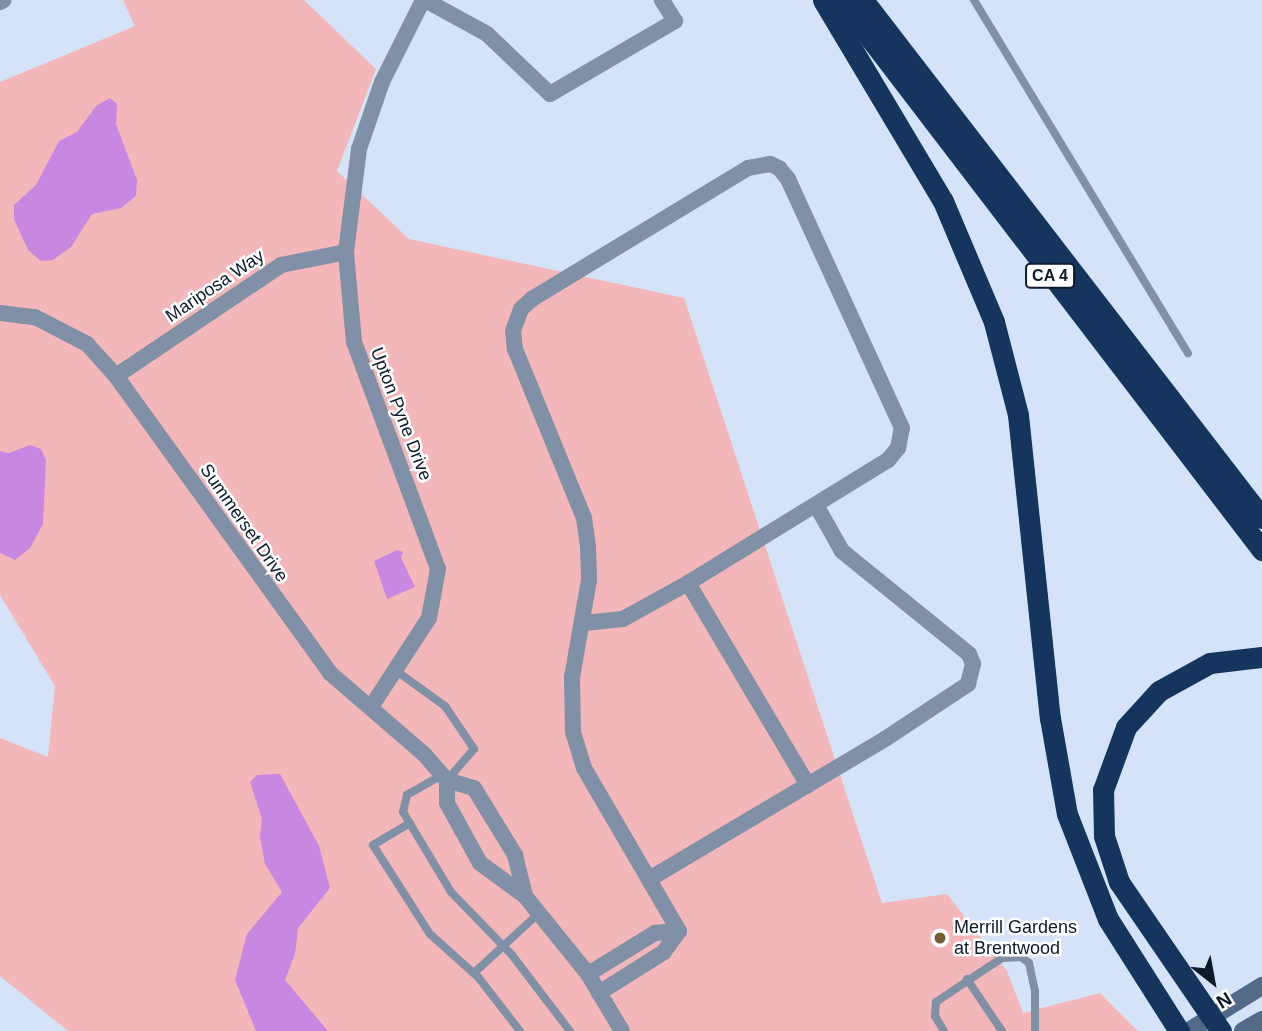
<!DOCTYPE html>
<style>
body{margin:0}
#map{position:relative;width:1262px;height:1031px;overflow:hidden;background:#d4e3f8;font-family:Arial,sans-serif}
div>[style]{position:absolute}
.green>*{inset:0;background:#f3b6b9}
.water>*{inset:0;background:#c888e2}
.service>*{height:8px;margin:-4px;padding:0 4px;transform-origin:4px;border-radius:4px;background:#8090a6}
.minor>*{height:16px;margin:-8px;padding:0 8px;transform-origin:8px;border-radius:8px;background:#8090a6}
.secondary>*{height:18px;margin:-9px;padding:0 9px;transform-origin:9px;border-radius:9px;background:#526987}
.motorway>*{height:21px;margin:-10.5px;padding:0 10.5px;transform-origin:10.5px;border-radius:10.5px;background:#15355e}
.dots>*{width:19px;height:19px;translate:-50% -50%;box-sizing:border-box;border:4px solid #fff;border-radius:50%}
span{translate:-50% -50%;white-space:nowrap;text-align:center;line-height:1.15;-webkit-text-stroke:5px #fff;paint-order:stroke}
.shield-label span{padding:2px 5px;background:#fff;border:2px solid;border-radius:5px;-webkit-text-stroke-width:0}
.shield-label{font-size:16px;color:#0c1a2c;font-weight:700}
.street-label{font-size:18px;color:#0c1a2c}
.poi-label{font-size:18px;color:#0c1a2c}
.left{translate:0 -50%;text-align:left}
.north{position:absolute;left:1178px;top:947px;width:70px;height:70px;-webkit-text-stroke:5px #fff;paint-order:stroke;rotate:149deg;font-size:19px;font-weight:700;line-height:28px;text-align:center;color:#0c1a2c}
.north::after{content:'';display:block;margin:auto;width:24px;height:32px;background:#0c1a2c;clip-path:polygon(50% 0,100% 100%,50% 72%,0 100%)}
</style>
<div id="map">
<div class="green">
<div style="clip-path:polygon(123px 0,304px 0,376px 69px,337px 171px,409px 239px,684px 298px,882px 903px,947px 894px,1007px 971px,1023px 1013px,1100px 993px,1138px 1031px,68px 1031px,0 976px,0 738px,48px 757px,55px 686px,0 595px,0 82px,135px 26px)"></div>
</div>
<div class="water">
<div style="clip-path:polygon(110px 98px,117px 104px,116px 124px,137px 180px,136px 196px,121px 208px,92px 214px,71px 247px,53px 260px,41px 261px,28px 250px,14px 219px,14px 205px,36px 185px,59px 141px,77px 132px,96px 106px)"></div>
<div style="clip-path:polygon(30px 445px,41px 449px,46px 460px,43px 524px,30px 548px,15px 560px,0 553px,0 451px,9px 453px)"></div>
<div style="clip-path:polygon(397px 550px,403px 552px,401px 558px,415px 587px,387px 599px,374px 561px)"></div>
<div style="clip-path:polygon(280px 774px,319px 846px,330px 888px,298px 928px,295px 954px,285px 980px,328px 1031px,256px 1031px,235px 980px,247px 934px,282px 892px,265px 864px,260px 837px,262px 819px,250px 782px,257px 775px)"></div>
</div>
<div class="service">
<div style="left:974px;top:0;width:413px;rotate:58.8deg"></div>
<div style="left:395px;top:670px;width:62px;rotate:35.8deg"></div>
<div style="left:445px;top:706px;width:52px;rotate:56deg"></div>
<div style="left:474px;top:749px;width:41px;rotate:131.1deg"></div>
<div style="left:442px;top:775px;width:40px;rotate:150.3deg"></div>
<div style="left:407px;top:795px;width:17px;rotate:103deg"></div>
<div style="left:403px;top:812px;width:93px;rotate:59deg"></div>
<div style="left:451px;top:892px;width:88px;rotate:45.9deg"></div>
<div style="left:512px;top:955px;width:96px;rotate:52.7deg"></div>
<div style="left:410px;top:823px;width:43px;rotate:149.3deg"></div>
<div style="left:373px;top:845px;width:106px;rotate:57.4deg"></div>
<div style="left:430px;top:934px;width:64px;rotate:41.9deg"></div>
<div style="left:478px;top:977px;width:68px;rotate:52.1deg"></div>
<div style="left:474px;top:973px;width:88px;rotate:-42.7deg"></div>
<div style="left:967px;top:979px;width:63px;rotate:56.1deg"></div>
<div style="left:944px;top:1031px;width:17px;rotate:-121deg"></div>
<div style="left:935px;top:1016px;width:14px;rotate:-86deg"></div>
<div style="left:936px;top:1002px;width:79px;rotate:-33.7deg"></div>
<div style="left:1002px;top:958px;width:19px;rotate:-3deg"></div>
<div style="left:1021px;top:957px;width:10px;rotate:37deg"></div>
<div style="left:1029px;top:963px;width:29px;rotate:78deg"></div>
<div style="left:1035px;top:991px;width:40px;rotate:90deg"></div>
</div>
<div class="minor">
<div style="left:425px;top:0;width:71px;rotate:28.7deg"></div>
<div style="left:487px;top:34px;width:87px;rotate:43.6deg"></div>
<div style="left:550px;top:94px;width:145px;rotate:-30.3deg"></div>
<div style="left:675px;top:21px;width:25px;rotate:-122deg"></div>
<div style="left:0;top:2px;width:4px;rotate:-27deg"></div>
<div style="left:0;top:313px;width:35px;rotate:7deg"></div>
<div style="left:35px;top:317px;width:59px;rotate:27.4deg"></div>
<div style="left:87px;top:344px;width:43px;rotate:47.8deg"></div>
<div style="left:116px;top:376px;width:366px;rotate:54.2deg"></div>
<div style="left:330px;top:673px;width:124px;rotate:40.8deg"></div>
<div style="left:424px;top:754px;width:35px;rotate:49deg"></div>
<div style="left:447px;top:780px;width:28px;rotate:17deg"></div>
<div style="left:474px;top:788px;width:79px;rotate:58.5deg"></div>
<div style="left:515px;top:855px;width:42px;rotate:76.3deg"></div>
<div style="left:116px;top:376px;width:199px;rotate:-33.9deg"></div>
<div style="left:281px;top:265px;width:66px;rotate:-11.3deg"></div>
<div style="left:688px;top:583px;width:235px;rotate:59.3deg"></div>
<div style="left:584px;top:623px;width:39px;rotate:-6deg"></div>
<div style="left:623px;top:619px;width:74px;rotate:-29deg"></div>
<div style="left:688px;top:583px;width:235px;rotate:-31.6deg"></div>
<div style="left:888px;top:460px;width:16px;rotate:-50deg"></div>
<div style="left:898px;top:448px;width:20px;rotate:-79deg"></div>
<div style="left:902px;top:428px;width:274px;rotate:-114.6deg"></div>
<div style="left:788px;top:179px;width:14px;rotate:-129deg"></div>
<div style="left:779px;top:168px;width:10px;rotate:-156deg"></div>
<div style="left:770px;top:164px;width:22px;rotate:170deg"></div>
<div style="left:748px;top:168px;width:253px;rotate:148.8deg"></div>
<div style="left:532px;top:299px;width:15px;rotate:138deg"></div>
<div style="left:521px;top:309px;width:23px;rotate:110deg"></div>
<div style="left:513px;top:331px;width:18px;rotate:84deg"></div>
<div style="left:515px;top:349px;width:183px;rotate:67.8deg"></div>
<div style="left:584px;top:518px;width:29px;rotate:82deg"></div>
<div style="left:588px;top:547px;width:33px;rotate:88deg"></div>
<div style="left:589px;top:580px;width:98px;rotate:99.9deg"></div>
<div style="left:572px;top:677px;width:55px;rotate:89deg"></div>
<div style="left:573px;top:732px;width:38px;rotate:73deg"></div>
<div style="left:584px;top:768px;width:189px;rotate:59.8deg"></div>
<div style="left:371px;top:707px;width:106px;rotate:-56.9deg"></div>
<div style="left:429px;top:618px;width:50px;rotate:-79.6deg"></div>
<div style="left:438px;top:569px;width:242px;rotate:-110.3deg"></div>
<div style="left:354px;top:342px;width:90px;rotate:-95.1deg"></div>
<div style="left:346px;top:252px;width:104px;rotate:-82.8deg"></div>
<div style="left:359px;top:149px;width:71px;rotate:-71.1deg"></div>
<div style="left:382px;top:82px;width:92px;rotate:-63.4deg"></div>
<div style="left:447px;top:780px;width:23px;rotate:90deg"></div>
<div style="left:447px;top:803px;width:68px;rotate:61.2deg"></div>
<div style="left:480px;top:863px;width:56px;rotate:36.3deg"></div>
<div style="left:525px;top:896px;width:100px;rotate:51.1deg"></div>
<div style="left:588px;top:974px;width:66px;rotate:59.2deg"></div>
<div style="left:651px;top:878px;width:272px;rotate:-30.7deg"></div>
<div style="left:885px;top:739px;width:100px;rotate:-33.5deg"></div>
<div style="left:968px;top:684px;width:21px;rotate:-76deg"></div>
<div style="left:973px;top:664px;width:11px;rotate:-112deg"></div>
<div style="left:969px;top:654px;width:164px;rotate:-141deg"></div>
<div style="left:842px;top:551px;width:53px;rotate:-119.5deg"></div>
<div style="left:588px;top:974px;width:79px;rotate:-31.5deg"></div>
<div style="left:655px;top:933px;width:24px;rotate:-5deg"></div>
<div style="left:679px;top:931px;width:26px;rotate:126deg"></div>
<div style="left:664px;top:952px;width:77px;rotate:147.8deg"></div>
</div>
<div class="secondary">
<div style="left:1189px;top:1031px;width:86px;rotate:-31.7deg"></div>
<div style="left:1243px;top:1031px;width:22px;rotate:-30deg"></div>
</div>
<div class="motorway">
<div style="left:823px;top:0;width:234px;rotate:59.2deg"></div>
<div style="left:943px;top:201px;width:131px;rotate:67.1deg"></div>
<div style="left:994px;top:322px;width:96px;rotate:75.5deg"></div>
<div style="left:1018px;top:415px;width:305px;rotate:84deg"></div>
<div style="left:1050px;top:718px;width:97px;rotate:80deg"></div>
<div style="left:1067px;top:814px;width:113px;rotate:68.7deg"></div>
<div style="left:1108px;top:919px;width:133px;rotate:57.6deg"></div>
<div style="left:841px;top:0;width:693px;rotate:52.57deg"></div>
<div style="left:863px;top:0;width:654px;rotate:52.39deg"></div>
<div style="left:1221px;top:1031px;width:181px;rotate:-124.4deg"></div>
<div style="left:1119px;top:882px;width:48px;rotate:-108.1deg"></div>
<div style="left:1104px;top:836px;width:46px;rotate:-91.2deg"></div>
<div style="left:1103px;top:790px;width:67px;rotate:-69.9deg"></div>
<div style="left:1126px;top:727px;width:49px;rotate:-47.5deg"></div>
<div style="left:1159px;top:691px;width:58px;rotate:-28.8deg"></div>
<div style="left:1210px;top:663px;width:52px;rotate:-6.6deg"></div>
</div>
<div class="dots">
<div style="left:940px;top:938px;background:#7a5c30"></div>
</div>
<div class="shield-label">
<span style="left:1050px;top:276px">CA 4</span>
</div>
<div class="street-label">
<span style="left:215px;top:286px;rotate:-34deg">Mariposa Way</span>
<span style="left:401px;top:414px;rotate:69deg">Upton Pyne Drive</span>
<span style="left:244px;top:523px;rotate:55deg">Summerset Drive</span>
</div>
<div class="poi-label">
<span class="left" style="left:954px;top:938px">Merrill Gardens<br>at Brentwood</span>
</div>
<div class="north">N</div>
</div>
